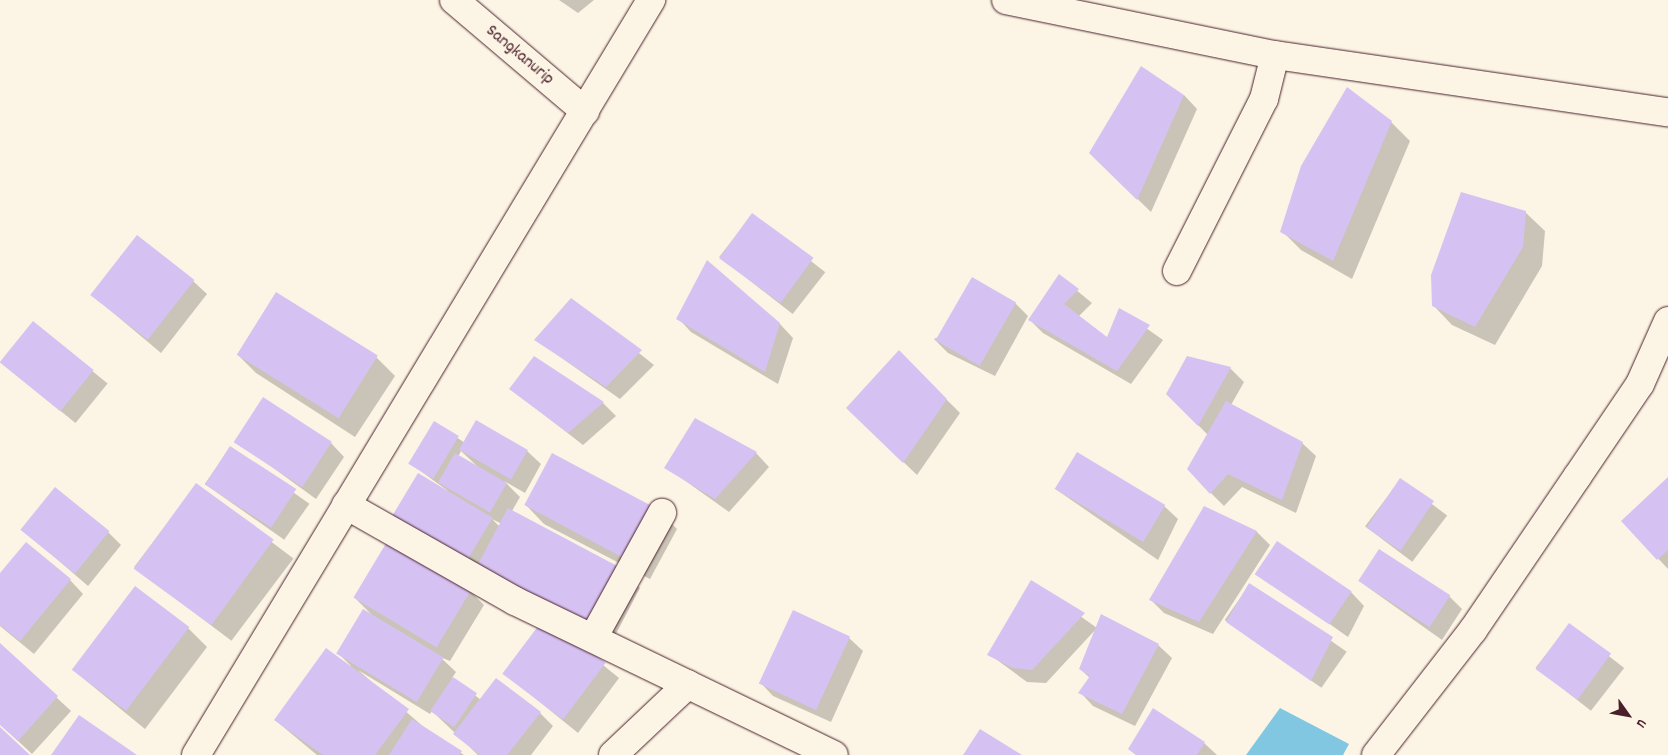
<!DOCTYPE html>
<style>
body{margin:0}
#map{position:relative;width:1668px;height:755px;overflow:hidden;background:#fcf5e5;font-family:Dekko,sans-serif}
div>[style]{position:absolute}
.water>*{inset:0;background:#81c7e2}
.shadow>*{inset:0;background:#0003;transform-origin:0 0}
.building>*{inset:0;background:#d6c2f2;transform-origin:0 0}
.roads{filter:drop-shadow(0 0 1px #4a1f2b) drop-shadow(0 0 1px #4a1f2b)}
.minor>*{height:28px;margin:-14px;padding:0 14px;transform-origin:14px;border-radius:14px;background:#fcf5e5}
span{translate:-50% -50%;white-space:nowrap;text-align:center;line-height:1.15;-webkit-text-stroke:4.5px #fcf5e5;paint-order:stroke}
.street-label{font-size:18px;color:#4a1f2b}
.north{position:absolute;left:1603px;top:690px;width:50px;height:50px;-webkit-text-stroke:4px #fcf5e5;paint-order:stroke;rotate:122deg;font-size:14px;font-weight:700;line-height:20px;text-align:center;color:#4a1f2b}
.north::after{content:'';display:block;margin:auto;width:18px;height:22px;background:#4a1f2b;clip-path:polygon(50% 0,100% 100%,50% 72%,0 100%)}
</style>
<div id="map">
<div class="water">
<div style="clip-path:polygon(1280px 708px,1349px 744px,1343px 755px,1246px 755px)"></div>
</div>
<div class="shadow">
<div style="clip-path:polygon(559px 0,594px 0,578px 13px)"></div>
<div style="clip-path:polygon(1184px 95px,1197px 109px,1151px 212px,1090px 153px)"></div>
<div style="clip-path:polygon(1391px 122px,1410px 141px,1352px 279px,1301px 250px,1282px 231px)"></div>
<div style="clip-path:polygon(1525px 212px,1545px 231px,1542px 266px,1495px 345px,1452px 325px,1433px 305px)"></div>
<div style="left:752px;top:215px;width:93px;height:53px;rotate:38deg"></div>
<div style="clip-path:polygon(1059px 276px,1092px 303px,1079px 316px,1107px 339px,1119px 309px,1163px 340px,1131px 384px,1043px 333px,1030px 320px)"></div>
<div style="clip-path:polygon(193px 281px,207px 294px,161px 353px,92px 295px)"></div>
<div style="clip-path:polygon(572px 300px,654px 365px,620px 399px,536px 340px)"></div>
<div style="clip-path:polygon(1015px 303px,1028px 316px,995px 376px,948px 353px,934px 339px)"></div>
<div style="clip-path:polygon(678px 318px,780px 324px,793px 338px,778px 384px,691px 332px)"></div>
<div style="left:33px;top:323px;width:96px;height:51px;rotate:39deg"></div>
<div style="clip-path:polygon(899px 352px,960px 413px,917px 475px,862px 422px)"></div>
<div style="clip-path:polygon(237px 354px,376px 357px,395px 376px,355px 437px,256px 373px)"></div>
<div style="clip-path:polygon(1188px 358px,1230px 368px,1244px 382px,1231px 405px,1302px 443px,1316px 456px,1296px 513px,1242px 487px,1224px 506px,1211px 493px,1208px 435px,1167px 394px)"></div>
<div style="clip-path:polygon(511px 389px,603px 403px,616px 416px,583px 445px)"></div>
<div style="clip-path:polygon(696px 420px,756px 453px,769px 467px,729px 512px,666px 467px)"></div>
<div style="clip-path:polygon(evenodd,434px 422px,465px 443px,527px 451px,541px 464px,525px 493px,504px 481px,520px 497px,512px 511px,621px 569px,640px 588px,607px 651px,551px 623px,619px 678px,578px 733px,504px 673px,546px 618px,403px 537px,448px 491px,411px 464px,434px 422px,461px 451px,478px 467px,458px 457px,461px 451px,434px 422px,492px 519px,502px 524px,500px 527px,492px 519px)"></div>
<div style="clip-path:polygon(236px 441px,331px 443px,344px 457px,316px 499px)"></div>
<div style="left:230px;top:448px;width:97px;height:44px;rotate:35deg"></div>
<div style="clip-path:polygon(1668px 479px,1668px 569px,1623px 521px)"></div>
<div style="left:1400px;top:480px;width:59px;height:58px;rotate:37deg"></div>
<div style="left:196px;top:485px;width:122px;height:103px;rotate:37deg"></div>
<div style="clip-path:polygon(1054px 488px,1164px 506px,1178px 519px,1158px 560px)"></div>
<div style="clip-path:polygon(526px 505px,658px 510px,677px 529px,650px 579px,544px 524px)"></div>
<div style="clip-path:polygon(1205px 508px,1257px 532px,1270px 545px,1213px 634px,1164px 613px,1150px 599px)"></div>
<div style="clip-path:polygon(22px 529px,108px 532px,121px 545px,88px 586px)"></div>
<div style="clip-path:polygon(0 575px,70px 580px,83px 594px,34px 654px,0 626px)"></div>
<div style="clip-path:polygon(1262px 576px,1351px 592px,1364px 606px,1348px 637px)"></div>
<div style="clip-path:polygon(1359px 581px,1449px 596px,1462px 609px,1442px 640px)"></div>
<div style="clip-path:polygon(1032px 582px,1097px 628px,1158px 645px,1172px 658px,1135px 726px,1093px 706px,1080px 692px,1090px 678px,1080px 669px,1096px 629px,1046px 683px,1027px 682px,989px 654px)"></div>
<div style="left:1250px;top:584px;width:118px;height:44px;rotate:35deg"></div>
<div style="clip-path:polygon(470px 591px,484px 605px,450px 661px,440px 657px,456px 672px,452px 678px,481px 700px,540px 713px,553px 726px,531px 755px,478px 755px,432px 711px,430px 714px,358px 670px,426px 729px,464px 755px,317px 755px,275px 720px,351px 666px,338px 653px,372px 615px,354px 597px)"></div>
<div style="left:1569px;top:625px;width:70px;height:54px;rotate:38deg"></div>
<div style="clip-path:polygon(188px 628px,207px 647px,145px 729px,73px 670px)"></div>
<div style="clip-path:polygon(849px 638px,863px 651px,831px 722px,773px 696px,760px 682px)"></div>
<div style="clip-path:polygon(0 645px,71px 711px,32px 754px,0 724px)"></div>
<div style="clip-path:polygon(1204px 743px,1217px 755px,1136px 755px,1129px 749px)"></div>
</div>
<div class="building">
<div style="clip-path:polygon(1141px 66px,1184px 95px,1137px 200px,1089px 153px)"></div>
<div style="clip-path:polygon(1347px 87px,1392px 121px,1333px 261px,1280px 232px,1301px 166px)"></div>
<div style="clip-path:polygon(1461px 192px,1526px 211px,1523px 247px,1475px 327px,1432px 306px,1431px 275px)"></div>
<div style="left:752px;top:213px;width:76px;height:56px;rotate:36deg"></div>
<div style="left:137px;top:235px;width:73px;height:76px;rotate:38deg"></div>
<div style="clip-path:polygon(707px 260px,780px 323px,765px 372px,676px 319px)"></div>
<div style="clip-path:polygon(1059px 274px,1079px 289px,1064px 304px,1107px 337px,1119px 308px,1150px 325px,1117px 371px,1028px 320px)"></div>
<div style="left:972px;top:277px;width:51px;height:73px;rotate:30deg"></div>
<div style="left:276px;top:292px;width:120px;height:74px;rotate:32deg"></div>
<div style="clip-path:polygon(571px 298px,642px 350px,606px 387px,534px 340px)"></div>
<div style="left:33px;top:321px;width:78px;height:53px;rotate:39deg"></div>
<div style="clip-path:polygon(899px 350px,947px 399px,903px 463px,846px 408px)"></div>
<div style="clip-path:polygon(534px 356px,604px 402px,568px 433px,509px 389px)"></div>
<div style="clip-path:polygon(1187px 356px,1231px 367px,1198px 426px,1166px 394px)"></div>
<div style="left:263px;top:397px;width:82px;height:54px;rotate:33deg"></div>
<div style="clip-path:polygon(1226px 401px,1303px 442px,1282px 500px,1228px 474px,1210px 494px,1187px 469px)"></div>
<div style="clip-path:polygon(695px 418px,757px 452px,715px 499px,664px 468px)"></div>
<div style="left:476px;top:420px;width:60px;height:34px;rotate:30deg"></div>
<div style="left:434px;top:421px;width:29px;height:50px;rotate:31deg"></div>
<div style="left:230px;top:446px;width:79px;height:46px;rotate:33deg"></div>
<div style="left:1077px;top:452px;width:103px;height:43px;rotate:31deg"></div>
<div style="left:455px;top:453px;width:60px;height:34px;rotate:30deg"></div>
<div style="left:552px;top:453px;width:121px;height:59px;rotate:28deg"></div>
<div style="left:418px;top:473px;width:87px;height:59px;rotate:31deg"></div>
<div style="clip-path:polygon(1668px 477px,1668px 550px,1657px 560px,1621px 521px)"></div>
<div style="left:1400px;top:478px;width:41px;height:60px;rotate:34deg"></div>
<div style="left:196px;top:483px;width:96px;height:106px;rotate:36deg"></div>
<div style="left:55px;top:487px;width:70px;height:55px;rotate:39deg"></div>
<div style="clip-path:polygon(1204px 506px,1257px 531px,1199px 622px,1149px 600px)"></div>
<div style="left:508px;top:508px;width:129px;height:73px;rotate:28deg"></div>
<div style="left:388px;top:540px;width:97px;height:67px;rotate:31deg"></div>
<div style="left:1277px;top:541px;width:90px;height:40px;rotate:34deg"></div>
<div style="clip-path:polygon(26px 542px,71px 579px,20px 641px,0 625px,0 573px)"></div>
<div style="left:1379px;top:549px;width:85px;height:38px;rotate:33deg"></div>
<div style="clip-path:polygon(1031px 580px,1085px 613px,1032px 670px,1013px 668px,987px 655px)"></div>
<div style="clip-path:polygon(1249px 583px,1333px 637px,1311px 681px,1226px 622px)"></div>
<div style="left:135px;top:586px;width:68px;height:105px;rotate:37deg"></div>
<div style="left:363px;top:609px;width:94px;height:52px;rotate:31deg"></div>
<div style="left:793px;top:610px;width:63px;height:81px;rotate:25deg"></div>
<div style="clip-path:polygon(1101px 614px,1159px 644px,1122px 714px,1078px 693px,1090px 676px,1079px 669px)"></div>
<div style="left:545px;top:617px;width:76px;height:71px;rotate:37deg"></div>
<div style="left:1569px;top:623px;width:52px;height:57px;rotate:36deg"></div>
<div style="clip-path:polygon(0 643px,58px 696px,18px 741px,0 725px)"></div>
<div style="clip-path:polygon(326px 648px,409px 709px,375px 755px,323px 755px,274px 720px)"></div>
<div style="left:453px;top:677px;width:29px;height:41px;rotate:34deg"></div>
<div style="clip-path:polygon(496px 678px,541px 712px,507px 755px,480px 755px,453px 734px)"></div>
<div style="clip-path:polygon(1153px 708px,1205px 742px,1197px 755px,1136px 755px,1128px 749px)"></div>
<div style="clip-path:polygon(79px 715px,137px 755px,51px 755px)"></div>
<div style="clip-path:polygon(412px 719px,462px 751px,459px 755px,389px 755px)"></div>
<div style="clip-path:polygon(0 727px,30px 755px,0 755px)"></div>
<div style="clip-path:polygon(980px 729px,1022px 755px,963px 755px)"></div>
</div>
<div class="roads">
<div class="minor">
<div style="left:454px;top:0;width:172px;rotate:40.3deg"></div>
<div style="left:1006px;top:0;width:275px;rotate:11.6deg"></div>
<div style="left:1275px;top:55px;width:397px;rotate:8.3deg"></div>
<div style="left:1177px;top:271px;width:193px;rotate:-63.2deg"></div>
<div style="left:1264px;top:99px;width:45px;rotate:-76deg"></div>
<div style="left:346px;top:505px;width:194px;rotate:29.6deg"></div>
<div style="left:515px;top:601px;width:354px;rotate:25.8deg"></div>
<div style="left:593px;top:638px;width:143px;rotate:-61.1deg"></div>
<div style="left:196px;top:755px;width:882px;rotate:-58.92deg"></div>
<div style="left:613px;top:755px;width:103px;rotate:-43.4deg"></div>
<div style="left:1376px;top:755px;width:158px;rotate:-52.2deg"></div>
<div style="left:1473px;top:630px;width:185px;rotate:-55.8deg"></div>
<div style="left:1577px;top:477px;width:112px;rotate:-55.9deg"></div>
<div style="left:1640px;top:384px;width:69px;rotate:-66deg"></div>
</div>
</div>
<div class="street-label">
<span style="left:519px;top:56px;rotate:40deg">Sangkanurip</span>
</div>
<div class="north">U</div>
</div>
